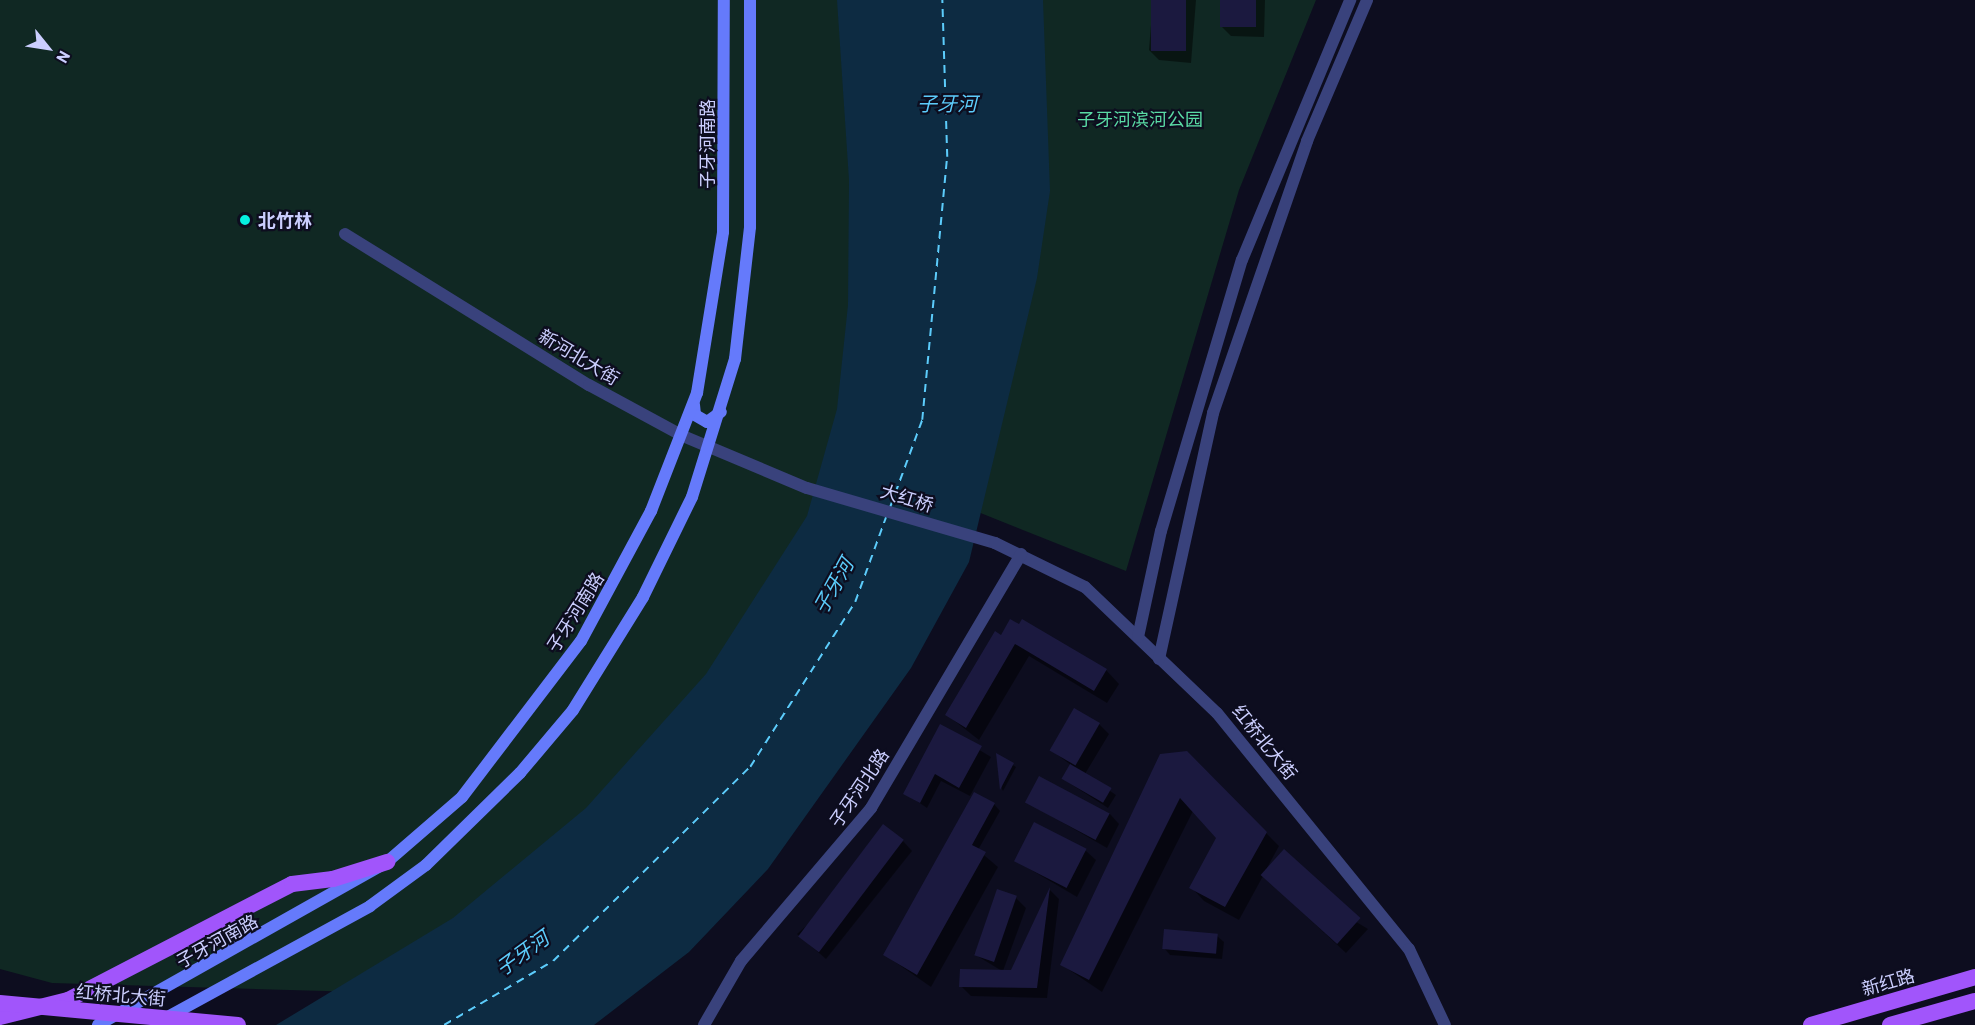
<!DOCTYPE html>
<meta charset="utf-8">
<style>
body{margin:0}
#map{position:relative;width:1975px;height:1025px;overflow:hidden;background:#0d0d1f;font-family:Barlow,"Noto Sans SC",sans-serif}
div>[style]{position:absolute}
.green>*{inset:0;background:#102823}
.water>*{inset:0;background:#0d2b42}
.shadow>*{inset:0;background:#0007}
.ferry>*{height:1.5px;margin-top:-0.75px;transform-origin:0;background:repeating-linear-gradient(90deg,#5cccfb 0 8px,transparent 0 14px)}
.building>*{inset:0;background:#1b193f;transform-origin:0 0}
.tertiary>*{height:12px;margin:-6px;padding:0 6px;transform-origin:6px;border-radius:6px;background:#39427c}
.secondary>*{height:12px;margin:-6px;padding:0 6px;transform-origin:6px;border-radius:6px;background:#657afb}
.primary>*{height:16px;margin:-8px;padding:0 8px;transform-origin:8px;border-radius:8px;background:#a155fb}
.primary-bridge>*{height:16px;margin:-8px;padding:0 8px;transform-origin:8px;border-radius:8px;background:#a155fb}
.dots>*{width:16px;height:16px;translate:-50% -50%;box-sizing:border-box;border:3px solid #0d0d1f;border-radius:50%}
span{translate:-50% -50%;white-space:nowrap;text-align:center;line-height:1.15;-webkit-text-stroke:4.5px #0d0d1f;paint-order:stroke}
.park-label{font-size:18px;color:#5adba5}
.street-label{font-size:18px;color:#cbcefe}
.poi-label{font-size:18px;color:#cbcefe;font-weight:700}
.left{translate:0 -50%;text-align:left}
.water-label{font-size:20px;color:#5cccfb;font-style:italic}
.north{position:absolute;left:18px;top:18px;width:60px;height:60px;-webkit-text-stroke:4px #0d0d1f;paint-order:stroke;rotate:120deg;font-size:16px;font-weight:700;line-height:24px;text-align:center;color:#cbcefe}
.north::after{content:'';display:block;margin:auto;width:21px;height:27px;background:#cbcefe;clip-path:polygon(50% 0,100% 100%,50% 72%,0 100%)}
</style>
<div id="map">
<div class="green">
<div style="clip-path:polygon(0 0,861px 0,871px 277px,813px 532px,693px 718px,540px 878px,360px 992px,52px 983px,0 969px)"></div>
<div style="clip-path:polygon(1011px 0,1316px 0,1239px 190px,1126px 571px,963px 506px)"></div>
</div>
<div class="water">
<div style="clip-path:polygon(837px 0,1043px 0,1050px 191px,1037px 278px,969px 562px,911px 668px,768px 869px,689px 952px,594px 1025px,276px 1025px,453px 918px,586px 808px,706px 674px,807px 516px,837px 409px,848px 305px,849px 180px)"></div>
</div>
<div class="shadow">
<div style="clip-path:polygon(1153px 0,1196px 0,1191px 63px,1159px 60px,1149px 50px)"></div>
<div style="clip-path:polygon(1222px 0,1265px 0,1264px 37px,1231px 36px,1221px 26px)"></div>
<div style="clip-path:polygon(1020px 627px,1106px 670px,1119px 684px,1107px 703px,1029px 656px,979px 740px,947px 715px,1001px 637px)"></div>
<div style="clip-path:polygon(1099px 724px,1109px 734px,1085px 774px,1116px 795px,1108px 808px,1063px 779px,1071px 765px,1051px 750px)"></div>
<div style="clip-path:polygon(940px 726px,991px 757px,970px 796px,941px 781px,927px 808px,905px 793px)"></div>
<div style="clip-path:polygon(1186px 752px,1279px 846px,1267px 868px,1368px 929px,1346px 953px,1263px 876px,1239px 920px,1204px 901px,1191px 887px,1218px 838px,1193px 811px,1102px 992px,1062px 965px)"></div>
<div style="clip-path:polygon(998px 756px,1016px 767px,1003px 791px,1002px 789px)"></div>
<div style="clip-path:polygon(1027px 802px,1110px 814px,1119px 824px,1107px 848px)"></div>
<div style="clip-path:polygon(994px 804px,1000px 811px,978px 850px,998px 867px,931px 987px,885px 955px)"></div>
<div style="clip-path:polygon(903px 841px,912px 851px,826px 959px,797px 934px)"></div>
<div style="clip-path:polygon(1086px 851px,1096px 860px,1077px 897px,1016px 861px)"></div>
<div style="clip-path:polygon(1050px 890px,1059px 899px,1047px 998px,971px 996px,961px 986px,1002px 971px,974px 954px,1016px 898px,1026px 908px,1003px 971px,1012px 971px)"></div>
<div style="clip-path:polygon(1217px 936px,1224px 942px,1222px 959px,1170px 955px,1164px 948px)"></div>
</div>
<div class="ferry">
<div style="left:890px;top:507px;width:93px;rotate:-69.8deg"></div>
<div style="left:922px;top:420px;width:264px;rotate:-84.6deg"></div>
<div style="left:947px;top:157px;width:157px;rotate:-91.8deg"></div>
<div style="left:444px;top:1025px;width:126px;rotate:-30.4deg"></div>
<div style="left:553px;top:961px;width:276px;rotate:-44.6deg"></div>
<div style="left:750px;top:767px;width:196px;rotate:-57.5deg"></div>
<div style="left:855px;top:602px;width:90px;rotate:-70deg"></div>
</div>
<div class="building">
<div style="left:1151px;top:0;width:35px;height:51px"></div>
<div style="left:1220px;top:0;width:36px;height:27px"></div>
<div style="clip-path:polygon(1010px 619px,1019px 624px,1022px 619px,1107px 669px,1094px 691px,1015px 644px,966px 728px,945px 715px,995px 631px,1001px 635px)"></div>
<div style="left:1074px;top:708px;width:30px;height:49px;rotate:30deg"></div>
<div style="clip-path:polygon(940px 724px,982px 746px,959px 788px,935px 774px,920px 803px,903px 794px)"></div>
<div style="clip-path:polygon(1187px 751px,1267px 832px,1225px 907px,1189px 888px,1216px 838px,1180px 798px,1089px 980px,1060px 965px,1160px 754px)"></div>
<div style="clip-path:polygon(996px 753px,1014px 763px,1000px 790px)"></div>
<div style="left:1070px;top:764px;width:48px;height:17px;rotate:30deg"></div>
<div style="left:1039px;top:776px;width:80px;height:30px;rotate:28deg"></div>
<div style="clip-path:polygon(974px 792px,995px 803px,972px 845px,986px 852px,917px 975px,883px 955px)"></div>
<div style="left:1034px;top:822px;width:59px;height:44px;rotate:27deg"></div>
<div style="left:883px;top:824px;width:26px;height:141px;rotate:37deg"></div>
<div style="left:1284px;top:849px;width:103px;height:35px;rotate:42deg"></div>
<div style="clip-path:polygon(1050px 887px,1037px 988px,959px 987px,960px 969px,1011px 970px)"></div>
<div style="left:997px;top:889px;width:21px;height:70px;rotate:19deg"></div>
<div style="left:1164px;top:929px;width:54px;height:20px;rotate:5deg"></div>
</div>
<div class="tertiary">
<div style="left:345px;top:234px;width:287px;rotate:31.8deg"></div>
<div style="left:589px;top:385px;width:107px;rotate:28.5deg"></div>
<div style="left:683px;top:436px;width:134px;rotate:22.8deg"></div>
<div style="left:807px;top:488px;width:196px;rotate:16.3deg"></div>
<div style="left:995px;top:543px;width:100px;rotate:26.1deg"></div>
<div style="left:1085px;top:587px;width:182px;rotate:43.7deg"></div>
<div style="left:1217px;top:713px;width:304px;rotate:50.9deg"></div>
<div style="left:1409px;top:949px;width:84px;rotate:64.7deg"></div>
<div style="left:1138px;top:637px;width:108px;rotate:-77.8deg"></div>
<div style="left:1161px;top:531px;width:283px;rotate:-73.4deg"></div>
<div style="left:1242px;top:260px;width:282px;rotate:-67.4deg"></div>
<div style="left:1159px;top:659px;width:252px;rotate:-77.6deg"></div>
<div style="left:1213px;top:413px;width:288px;rotate:-70.9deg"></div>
<div style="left:1307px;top:141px;width:153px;rotate:-66.9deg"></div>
<div style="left:704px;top:1025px;width:74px;rotate:-60deg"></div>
<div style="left:741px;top:961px;width:201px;rotate:-49.6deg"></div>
<div style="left:871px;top:808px;width:295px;rotate:-59.4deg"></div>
</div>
<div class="secondary">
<div style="left:694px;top:405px;width:10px;rotate:84deg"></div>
<div style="left:695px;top:415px;width:14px;rotate:30deg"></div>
<div style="left:707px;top:422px;width:17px;rotate:-36deg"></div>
<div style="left:164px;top:1019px;width:235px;rotate:-28.7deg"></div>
<div style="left:370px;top:906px;width:69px;rotate:-36.2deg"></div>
<div style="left:426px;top:865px;width:132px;rotate:-44.4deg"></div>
<div style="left:520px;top:773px;width:82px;rotate:-49.9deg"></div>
<div style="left:573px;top:710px;width:133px;rotate:-58.2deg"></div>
<div style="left:643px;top:597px;width:111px;rotate:-63.9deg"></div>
<div style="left:692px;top:497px;width:145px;rotate:-72.7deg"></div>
<div style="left:735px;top:359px;width:133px;rotate:-83.5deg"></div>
<div style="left:750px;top:227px;width:227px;rotate:-90deg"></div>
<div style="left:98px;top:1025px;width:332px;rotate:-29.4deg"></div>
<div style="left:387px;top:862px;width:99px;rotate:-40.9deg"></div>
<div style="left:462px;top:797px;width:196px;rotate:-52.7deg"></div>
<div style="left:581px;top:641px;width:148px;rotate:-61.7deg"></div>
<div style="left:651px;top:511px;width:127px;rotate:-68.7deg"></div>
<div style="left:697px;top:393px;width:163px;rotate:-80.8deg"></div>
<div style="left:723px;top:232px;width:232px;rotate:-89.8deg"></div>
</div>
<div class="primary">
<div style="left:0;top:1017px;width:70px;rotate:-14deg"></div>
<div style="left:68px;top:1000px;width:252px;rotate:-27.4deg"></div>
<div style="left:292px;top:884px;width:41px;rotate:-7deg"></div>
<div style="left:333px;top:879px;width:57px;rotate:-17.5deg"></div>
<div style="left:1811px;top:1025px;width:171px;rotate:-16.3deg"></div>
<div style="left:1890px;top:1025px;width:88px;rotate:-15.8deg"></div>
</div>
<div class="primary-bridge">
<div style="left:0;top:1003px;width:239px;rotate:5.3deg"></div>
</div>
<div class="dots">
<div style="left:245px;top:220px;background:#06efe0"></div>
</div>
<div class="park-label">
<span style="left:1140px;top:119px">子牙河滨河公园</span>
</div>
<div class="street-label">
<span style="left:707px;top:144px;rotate:-90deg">子牙河南路</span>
<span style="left:579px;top:357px;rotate:31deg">新河北大街</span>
<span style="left:907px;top:498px;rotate:17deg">大红桥</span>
<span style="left:575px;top:612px;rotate:-58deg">子牙河南路</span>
<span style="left:1265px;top:742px;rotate:51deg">红桥北大街</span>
<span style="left:859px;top:788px;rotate:-56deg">子牙河北路</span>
<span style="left:217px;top:941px;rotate:-29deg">子牙河南路</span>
<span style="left:1888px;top:982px;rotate:-16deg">新红路</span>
<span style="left:121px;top:995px;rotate:5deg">红桥北大街</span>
</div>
<div class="poi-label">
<span class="left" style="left:258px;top:220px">北竹林</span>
</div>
<div class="water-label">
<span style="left:947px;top:103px">子牙河</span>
<span style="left:833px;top:586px;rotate:-61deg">子牙河</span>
<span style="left:522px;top:953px;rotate:-36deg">子牙河</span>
</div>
<div class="north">N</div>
</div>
